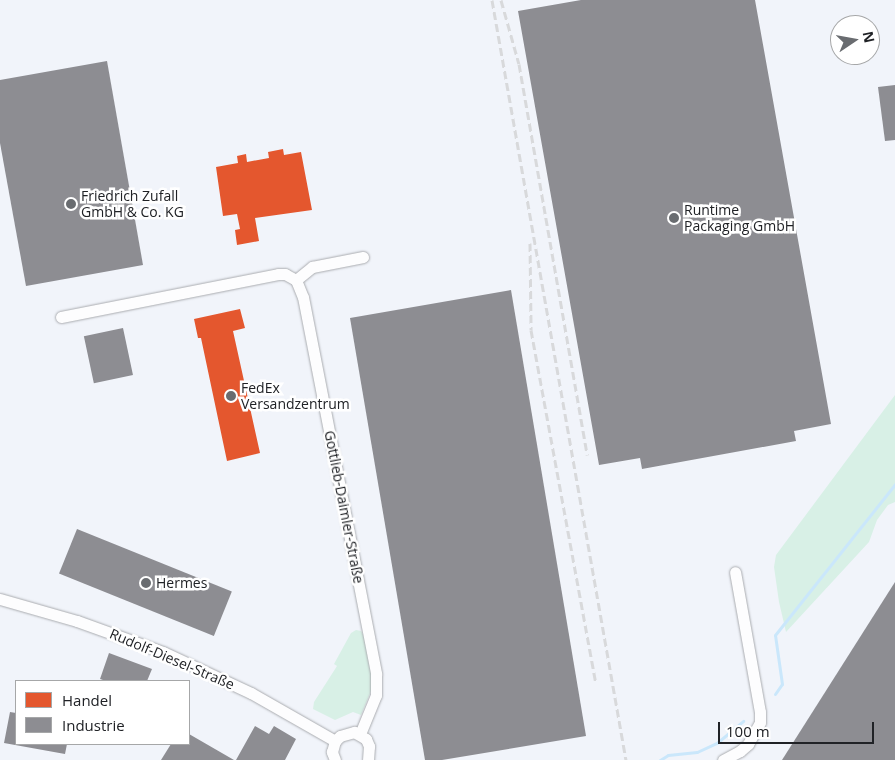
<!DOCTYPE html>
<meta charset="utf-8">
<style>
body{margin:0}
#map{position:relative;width:895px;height:760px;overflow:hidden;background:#f1f4fa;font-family:"Open Sans",sans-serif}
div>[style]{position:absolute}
.green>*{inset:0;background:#d8f0e6}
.shops>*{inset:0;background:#e4572e}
.industry>*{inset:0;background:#8d8d92;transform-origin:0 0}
.stream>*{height:3px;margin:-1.5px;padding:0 1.5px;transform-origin:1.5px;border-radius:1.5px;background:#cae7fb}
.roads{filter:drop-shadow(0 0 1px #aaacb0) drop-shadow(0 0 1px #aaacb0)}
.street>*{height:11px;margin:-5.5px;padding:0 5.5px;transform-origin:5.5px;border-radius:5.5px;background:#fdfdfe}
.rail>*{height:3px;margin-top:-1.5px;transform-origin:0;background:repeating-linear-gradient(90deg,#d8d9db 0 8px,transparent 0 12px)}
.dots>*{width:14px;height:14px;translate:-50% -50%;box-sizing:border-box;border:2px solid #fff;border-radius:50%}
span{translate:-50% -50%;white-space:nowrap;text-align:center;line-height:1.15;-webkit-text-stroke:5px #fff;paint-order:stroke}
.poi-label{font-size:14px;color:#202226}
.left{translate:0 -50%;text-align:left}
.street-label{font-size:14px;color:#202226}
.legend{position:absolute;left:15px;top:680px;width:175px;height:65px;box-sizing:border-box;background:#fff;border:1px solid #a6a7a8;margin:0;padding:6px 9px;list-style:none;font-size:15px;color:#202226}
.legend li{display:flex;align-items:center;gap:10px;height:25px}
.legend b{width:25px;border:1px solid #a6a7a8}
.north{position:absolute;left:830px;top:15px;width:50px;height:50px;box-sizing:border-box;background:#fff;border:1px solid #a6a7a8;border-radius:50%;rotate:78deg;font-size:14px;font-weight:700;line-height:20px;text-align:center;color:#202226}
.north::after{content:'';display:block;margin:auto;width:18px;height:22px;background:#696c70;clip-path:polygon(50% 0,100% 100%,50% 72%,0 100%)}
.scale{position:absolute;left:718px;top:722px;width:156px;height:22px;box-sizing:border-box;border:2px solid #202226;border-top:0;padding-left:6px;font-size:15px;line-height:18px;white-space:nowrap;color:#202226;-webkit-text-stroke:4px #fff;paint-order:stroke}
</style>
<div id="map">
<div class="green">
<div style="clip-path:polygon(895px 395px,895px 502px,888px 505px,877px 520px,869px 542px,786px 632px,779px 602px,774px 567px,776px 555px)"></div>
<div style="clip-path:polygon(356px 630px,361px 631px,364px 636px,372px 676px,371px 691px,361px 715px,353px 712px,335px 720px,313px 709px,314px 702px,337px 666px,334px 664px,351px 633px)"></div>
</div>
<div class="shops">
<div style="clip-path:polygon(283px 149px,284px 155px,301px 152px,312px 210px,255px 218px,259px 241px,237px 245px,235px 230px,240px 229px,237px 214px,223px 216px,216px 167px,238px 163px,237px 156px,246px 154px,247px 162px,269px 158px,268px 152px)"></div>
<div style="clip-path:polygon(240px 309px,245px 328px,233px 331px,260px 453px,227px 461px,201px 338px,198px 338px,194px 319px)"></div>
</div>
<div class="industry">
<div style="clip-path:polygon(581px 0,755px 0,831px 424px,794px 431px,796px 441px,642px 469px,640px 458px,599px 465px,518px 11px)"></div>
<div style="clip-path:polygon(107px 61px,143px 265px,26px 286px,0 143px,0 80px)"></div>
<div style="clip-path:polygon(895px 85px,895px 140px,885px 141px,878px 87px)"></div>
<div style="clip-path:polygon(511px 290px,586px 736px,442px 760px,425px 760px,350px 318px)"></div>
<div style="left:123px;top:328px;width:48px;height:40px;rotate:78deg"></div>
<div style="left:77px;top:529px;width:167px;height:48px;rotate:22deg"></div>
<div style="clip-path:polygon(895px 582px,895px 760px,782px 760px)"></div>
<div style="clip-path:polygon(109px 653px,152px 669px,147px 681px,106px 681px,100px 679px)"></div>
<div style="clip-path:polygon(10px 712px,16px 713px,16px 744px,67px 744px,65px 754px,4px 743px)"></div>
<div style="clip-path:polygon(255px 726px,269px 734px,274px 726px,296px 739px,285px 760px,236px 760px)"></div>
<div style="clip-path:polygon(189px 734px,234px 760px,161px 760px,171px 744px,189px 744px)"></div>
</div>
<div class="stream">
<div style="left:775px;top:694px;width:12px;rotate:-55deg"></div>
<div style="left:782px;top:684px;width:49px;rotate:-98.1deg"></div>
<div style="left:775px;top:635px;width:193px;rotate:-51.5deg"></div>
<div style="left:660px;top:760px;width:9px;rotate:-32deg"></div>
<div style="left:668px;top:755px;width:29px;rotate:-6deg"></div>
<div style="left:697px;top:752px;width:23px;rotate:-25deg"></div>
<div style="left:718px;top:742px;width:33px;rotate:-40deg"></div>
</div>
<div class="roads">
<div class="street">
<div style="left:296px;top:280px;width:21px;rotate:-39deg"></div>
<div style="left:312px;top:267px;width:52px;rotate:-11.1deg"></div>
<div style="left:61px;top:317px;width:221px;rotate:-11.2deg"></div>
<div style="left:278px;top:274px;width:7px"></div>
<div style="left:285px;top:274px;width:13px;rotate:29deg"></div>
<div style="left:296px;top:280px;width:18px;rotate:68deg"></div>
<div style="left:303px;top:297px;width:384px;rotate:79deg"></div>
<div style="left:376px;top:674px;width:21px;rotate:90deg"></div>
<div style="left:376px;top:695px;width:42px;rotate:112.3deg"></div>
<div style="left:0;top:599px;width:80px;rotate:15.9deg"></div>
<div style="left:77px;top:621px;width:91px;rotate:19.8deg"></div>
<div style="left:163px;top:652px;width:97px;rotate:25deg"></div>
<div style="left:251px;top:693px;width:97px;rotate:29.7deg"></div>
<div style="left:335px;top:760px;width:9px;rotate:-111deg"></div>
<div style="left:332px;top:752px;width:11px;rotate:-75deg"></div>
<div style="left:335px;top:741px;width:7px;rotate:-45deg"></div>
<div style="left:340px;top:736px;width:15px;rotate:-16deg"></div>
<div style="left:354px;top:732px;width:14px;rotate:30deg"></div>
<div style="left:366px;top:739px;width:8px;rotate:67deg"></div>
<div style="left:369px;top:746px;width:14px;rotate:94deg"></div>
<div style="left:723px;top:760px;width:19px;rotate:-28deg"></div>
<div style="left:740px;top:751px;width:11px;rotate:-41deg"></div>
<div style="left:748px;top:744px;width:25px;rotate:-61deg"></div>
<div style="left:760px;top:722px;width:10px;rotate:-90deg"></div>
<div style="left:760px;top:712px;width:142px;rotate:-100.1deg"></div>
</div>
</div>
<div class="rail">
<div style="left:492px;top:0;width:772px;rotate:80deg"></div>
<div style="left:501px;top:0;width:66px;rotate:74.3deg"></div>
<div style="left:519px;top:64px;width:397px;rotate:80.1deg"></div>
<div style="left:530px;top:243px;width:87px;rotate:89.3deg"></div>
<div style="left:531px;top:330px;width:359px;rotate:79.6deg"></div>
</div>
<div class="dots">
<div style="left:71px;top:204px;background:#696c70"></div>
<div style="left:674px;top:218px;background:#696c70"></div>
<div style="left:231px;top:396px;background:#696c70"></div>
<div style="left:146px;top:583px;background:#696c70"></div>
</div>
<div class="poi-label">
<span class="left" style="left:81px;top:204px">Friedrich Zufall<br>GmbH &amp; Co. KG</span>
<span class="left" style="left:684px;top:218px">Runtime<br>Packaging GmbH</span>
<span class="left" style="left:241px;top:396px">FedEx<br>Versandzentrum</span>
<span class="left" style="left:156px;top:583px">Hermes</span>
</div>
<div class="street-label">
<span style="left:344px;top:507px;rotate:79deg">Gottlieb-Daimler-Straße</span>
<span style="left:172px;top:659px;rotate:23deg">Rudolf-Diesel-Straße</span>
</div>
<ul class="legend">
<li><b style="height:14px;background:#e4572e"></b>Handel</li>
<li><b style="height:14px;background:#8d8d92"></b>Industrie</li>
</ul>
<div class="north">N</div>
<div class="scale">100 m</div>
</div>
